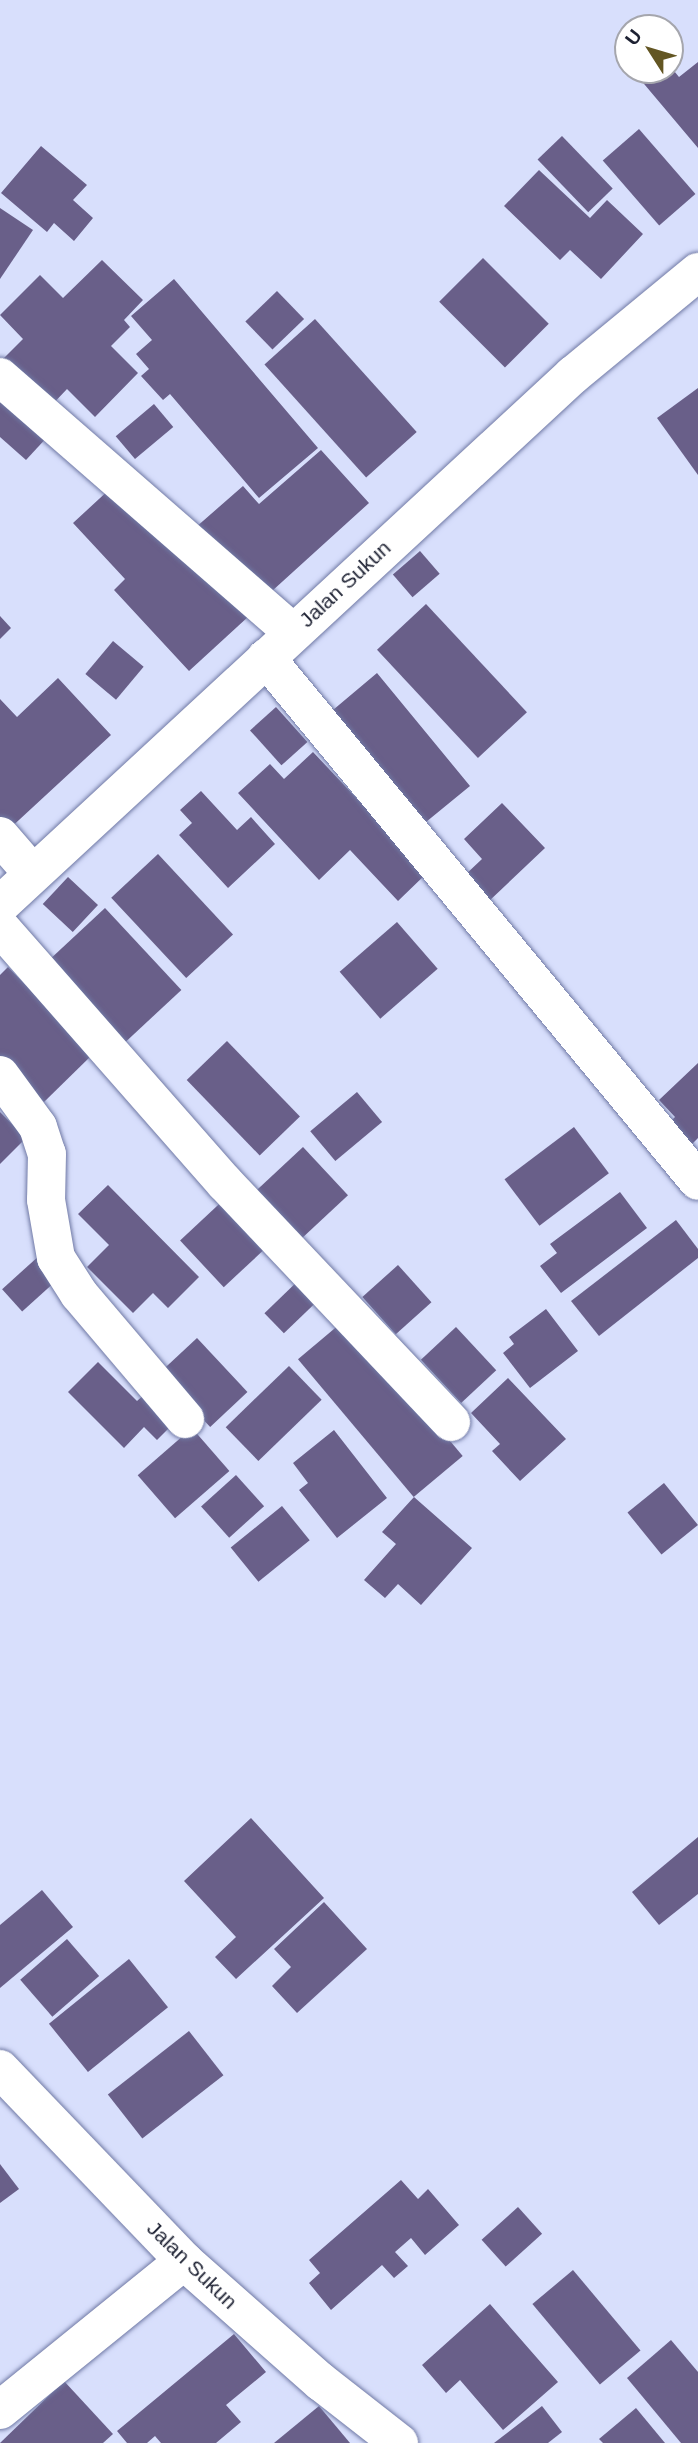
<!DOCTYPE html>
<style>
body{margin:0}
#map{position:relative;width:698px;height:2443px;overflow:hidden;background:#d8dffc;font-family:Arial,sans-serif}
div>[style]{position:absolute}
.building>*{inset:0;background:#695f89;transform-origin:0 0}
.roads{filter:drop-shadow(0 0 2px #7079a5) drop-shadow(0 0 2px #7079a5)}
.minor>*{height:38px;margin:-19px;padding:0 19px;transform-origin:19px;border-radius:19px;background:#fff}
span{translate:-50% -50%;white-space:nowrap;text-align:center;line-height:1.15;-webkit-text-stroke:7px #fff;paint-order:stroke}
.street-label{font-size:21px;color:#1d2132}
.north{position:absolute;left:614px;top:14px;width:70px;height:70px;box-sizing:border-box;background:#fff;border:2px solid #a5a6ad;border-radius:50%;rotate:307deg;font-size:19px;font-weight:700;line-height:28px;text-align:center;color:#1d2132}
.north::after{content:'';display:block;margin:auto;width:24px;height:32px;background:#635623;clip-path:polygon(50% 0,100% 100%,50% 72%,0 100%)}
</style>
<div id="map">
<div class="building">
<div style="clip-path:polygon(698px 62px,698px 148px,634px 72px,670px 70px,670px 66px,679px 77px)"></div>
<div style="left:639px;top:129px;width:86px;height:48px;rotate:49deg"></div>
<div style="left:562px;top:136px;width:73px;height:34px;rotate:46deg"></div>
<div style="clip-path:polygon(41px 146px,87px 185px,73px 200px,93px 218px,74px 241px,54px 223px,47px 232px,1px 193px)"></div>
<div style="clip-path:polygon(539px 170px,590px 218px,607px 200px,643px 234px,601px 279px,570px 250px,560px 260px,504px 206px)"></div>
<div style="clip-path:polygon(0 208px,33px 230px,0 279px)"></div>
<div style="left:483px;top:258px;width:93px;height:62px;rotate:45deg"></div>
<div style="clip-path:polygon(102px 260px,143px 300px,124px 320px,130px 327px,111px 346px,138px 373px,95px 417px,67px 389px,49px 408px,1px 361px,23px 339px,0 315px,40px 275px,63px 298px)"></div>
<div style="clip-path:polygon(174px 279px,318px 448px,259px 498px,170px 394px,163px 400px,141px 376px,149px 369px,136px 354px,152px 340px,131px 316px)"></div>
<div style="left:277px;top:291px;width:39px;height:44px;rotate:46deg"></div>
<div style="left:315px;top:319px;width:152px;height:68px;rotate:48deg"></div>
<div style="clip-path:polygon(0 388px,50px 434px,26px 460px,0 437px)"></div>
<div style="clip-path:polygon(698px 388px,698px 475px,657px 418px)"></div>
<div style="left:154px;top:404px;width:30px;height:50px;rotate:50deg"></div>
<div style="clip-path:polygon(321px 450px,369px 503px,261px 601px,195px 528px,243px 486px,259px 504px)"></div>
<div style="clip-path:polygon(112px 487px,249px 616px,189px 671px,114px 590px,125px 579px,73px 523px)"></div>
<div style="left:420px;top:551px;width:30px;height:36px;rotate:49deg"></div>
<div style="left:426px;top:604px;width:148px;height:67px;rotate:47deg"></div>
<div style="clip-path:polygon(0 616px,11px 628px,0 639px)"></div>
<div style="left:113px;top:641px;width:40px;height:43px;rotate:40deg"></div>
<div style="clip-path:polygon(377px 673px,470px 786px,426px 822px,381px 768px,372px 776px,333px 710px)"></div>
<div style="clip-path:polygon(58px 678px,111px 735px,6px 832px,0 826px,0 699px,17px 717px)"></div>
<div style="left:276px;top:707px;width:47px;height:35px;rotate:48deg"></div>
<div style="clip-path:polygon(313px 752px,427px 873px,398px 901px,350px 850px,319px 880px,238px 793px,270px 764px,284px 779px)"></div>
<div style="clip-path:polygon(201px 791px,237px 830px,251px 817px,275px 844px,228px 888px,179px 835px,192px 823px,180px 810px)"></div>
<div style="clip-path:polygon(502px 803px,545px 848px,488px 902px,464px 876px,482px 859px,464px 839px)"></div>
<div style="left:158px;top:854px;width:110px;height:64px;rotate:47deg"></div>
<div style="left:68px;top:877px;width:41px;height:37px;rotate:43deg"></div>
<div style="left:105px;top:908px;width:112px;height:83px;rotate:47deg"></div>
<div style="left:397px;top:922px;width:62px;height:76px;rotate:49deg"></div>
<div style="clip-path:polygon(8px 967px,93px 1054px,44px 1102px,0 1056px,0 975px)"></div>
<div style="left:227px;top:1041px;width:105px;height:56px;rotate:46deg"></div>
<div style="clip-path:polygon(698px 1063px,698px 1138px,687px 1149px,665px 1127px,675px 1117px,659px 1100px)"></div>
<div style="left:357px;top:1092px;width:39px;height:61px;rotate:50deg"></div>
<div style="clip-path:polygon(0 1112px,26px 1138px,0 1164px)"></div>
<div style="left:574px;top:1127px;width:58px;height:87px;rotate:53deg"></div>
<div style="left:303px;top:1147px;width:66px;height:66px;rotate:47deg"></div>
<div style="clip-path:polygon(108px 1185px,199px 1277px,168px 1308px,153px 1293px,133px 1313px,87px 1267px,109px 1245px,78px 1214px)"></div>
<div style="left:232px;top:1192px;width:64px;height:71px;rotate:47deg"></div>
<div style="clip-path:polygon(620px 1192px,647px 1228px,561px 1293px,540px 1266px,557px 1253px,550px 1244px)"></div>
<div style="clip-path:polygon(676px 1220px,698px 1249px,698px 1258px,599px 1336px,571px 1301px)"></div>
<div style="left:40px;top:1255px;width:30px;height:51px;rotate:48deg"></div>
<div style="left:398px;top:1265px;width:50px;height:48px;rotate:48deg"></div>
<div style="left:304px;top:1275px;width:28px;height:55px;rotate:46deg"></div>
<div style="clip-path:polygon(546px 1309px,578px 1351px,530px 1388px,503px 1353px,514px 1344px,509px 1337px)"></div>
<div style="left:347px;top:1318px;width:180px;height:64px;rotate:50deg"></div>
<div style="left:456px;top:1327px;width:59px;height:48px;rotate:47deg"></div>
<div style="left:197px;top:1338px;width:74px;height:51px;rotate:47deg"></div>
<div style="clip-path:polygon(98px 1362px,137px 1401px,146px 1393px,175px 1422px,157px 1440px,144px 1427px,124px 1448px,68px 1392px)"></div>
<div style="left:289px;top:1366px;width:47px;height:88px;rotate:46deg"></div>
<div style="clip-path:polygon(508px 1378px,566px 1439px,520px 1481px,492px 1451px,500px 1444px,471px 1413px)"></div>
<div style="left:192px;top:1428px;width:57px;height:72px;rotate:49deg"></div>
<div style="clip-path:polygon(334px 1430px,387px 1498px,337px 1538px,299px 1490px,308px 1483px,293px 1463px)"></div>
<div style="left:236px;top:1475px;width:42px;height:47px;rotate:48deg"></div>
<div style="left:664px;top:1483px;width:54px;height:47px;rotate:51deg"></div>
<div style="clip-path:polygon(414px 1497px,472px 1548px,421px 1605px,398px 1584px,385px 1598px,364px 1580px,396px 1544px,382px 1532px)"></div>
<div style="left:282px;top:1506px;width:44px;height:66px;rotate:51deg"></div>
<div style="clip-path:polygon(251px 1818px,324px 1898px,236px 1979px,215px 1957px,236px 1937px,184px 1881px)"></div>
<div style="clip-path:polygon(698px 1837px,698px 1894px,659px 1925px,632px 1892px)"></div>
<div style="clip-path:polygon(42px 1890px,73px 1927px,0 1988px,0 1925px)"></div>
<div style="clip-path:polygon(324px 1902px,367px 1949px,297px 2013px,272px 1986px,291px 1967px,274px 1949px)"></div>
<div style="left:67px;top:1939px;width:49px;height:62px;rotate:49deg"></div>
<div style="left:129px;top:1959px;width:62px;height:103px;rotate:51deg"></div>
<div style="left:189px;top:2031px;width:56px;height:103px;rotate:52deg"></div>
<div style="clip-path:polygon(0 2164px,19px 2189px,0 2203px)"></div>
<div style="clip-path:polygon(401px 2180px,418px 2199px,428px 2189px,459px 2225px,425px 2255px,411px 2238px,395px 2252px,408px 2266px,394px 2278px,382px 2265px,331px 2310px,309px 2283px,320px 2273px,309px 2260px)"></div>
<div style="left:518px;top:2207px;width:36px;height:49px;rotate:48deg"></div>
<div style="left:573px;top:2270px;width:105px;height:53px;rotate:50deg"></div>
<div style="clip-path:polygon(490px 2304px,558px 2382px,503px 2430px,460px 2380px,446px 2393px,422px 2365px)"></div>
<div style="clip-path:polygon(234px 2334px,266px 2372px,226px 2405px,241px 2422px,216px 2443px,161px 2443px,155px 2436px,147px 2443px,127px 2443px,117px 2431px)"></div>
<div style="clip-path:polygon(671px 2340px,698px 2372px,698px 2443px,681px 2443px,627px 2378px)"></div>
<div style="clip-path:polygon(64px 2381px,113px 2434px,103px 2443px,0 2443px)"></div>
<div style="clip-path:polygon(319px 2406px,350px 2443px,274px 2443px)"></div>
<div style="clip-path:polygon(542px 2406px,562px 2432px,548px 2443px,494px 2443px)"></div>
<div style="clip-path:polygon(636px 2408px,665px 2443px,603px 2443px,599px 2439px)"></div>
</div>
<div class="roads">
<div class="minor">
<div style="left:0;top:377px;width:389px;rotate:41.1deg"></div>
<div style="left:266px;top:658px;width:678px;rotate:50.44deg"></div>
<div style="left:0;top:836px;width:49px;rotate:49.1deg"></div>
<div style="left:0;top:905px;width:781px;rotate:-42.77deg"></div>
<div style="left:573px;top:375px;width:162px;rotate:-39.5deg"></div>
<div style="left:0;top:927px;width:341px;rotate:48.7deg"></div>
<div style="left:225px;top:1183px;width:329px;rotate:46.6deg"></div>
<div style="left:0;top:1075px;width:64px;rotate:53.8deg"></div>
<div style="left:38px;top:1127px;width:28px;rotate:72deg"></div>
<div style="left:47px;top:1154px;width:46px;rotate:91.2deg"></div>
<div style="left:46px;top:1200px;width:59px;rotate:80.2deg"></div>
<div style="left:56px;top:1258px;width:43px;rotate:57.4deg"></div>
<div style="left:79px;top:1294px;width:164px;rotate:49.7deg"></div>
<div style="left:0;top:2069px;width:266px;rotate:46.2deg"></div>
<div style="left:184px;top:2261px;width:183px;rotate:41.5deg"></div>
<div style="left:321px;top:2382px;width:99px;rotate:38deg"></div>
<div style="left:0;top:2410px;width:237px;rotate:-39deg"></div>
</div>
</div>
<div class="street-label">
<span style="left:345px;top:584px;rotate:-43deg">Jalan Sukun</span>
<span style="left:192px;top:2265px;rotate:44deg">Jalan Sukun</span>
</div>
<div class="north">U</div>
</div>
